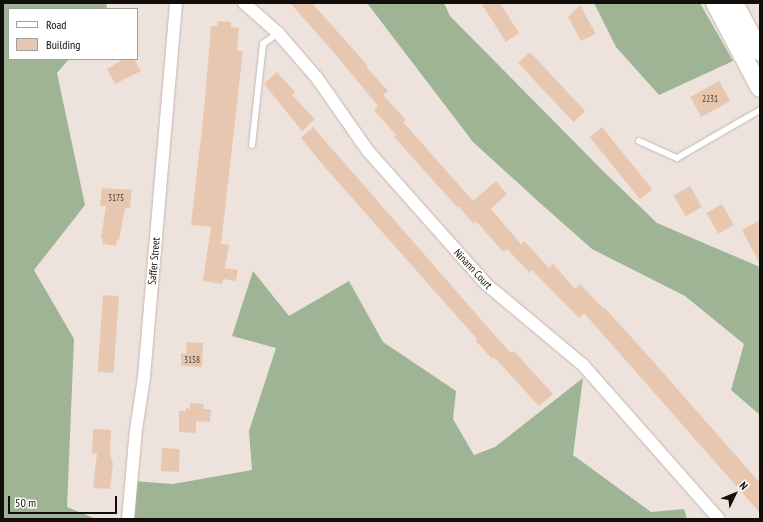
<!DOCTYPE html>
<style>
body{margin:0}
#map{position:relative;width:763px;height:522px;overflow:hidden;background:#eee3dc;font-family:"PT Sans Narrow",sans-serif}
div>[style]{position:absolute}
.forest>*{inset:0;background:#9eb495}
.building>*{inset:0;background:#e8c7b0;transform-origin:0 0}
.roads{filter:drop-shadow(0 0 1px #c1b7b0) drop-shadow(0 0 1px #c1b7b0)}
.lane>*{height:6px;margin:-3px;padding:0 3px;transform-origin:3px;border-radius:3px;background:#fff}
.street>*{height:12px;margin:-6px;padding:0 6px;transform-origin:6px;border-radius:6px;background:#fff}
.primary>*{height:18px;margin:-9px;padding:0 9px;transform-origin:9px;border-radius:9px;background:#fff}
span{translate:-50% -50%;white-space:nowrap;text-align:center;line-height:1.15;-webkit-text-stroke:4px #fff;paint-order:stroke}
.number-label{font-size:9px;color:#473c34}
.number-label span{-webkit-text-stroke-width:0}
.street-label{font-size:11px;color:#110e0b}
.frame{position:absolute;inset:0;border:4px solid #110e0b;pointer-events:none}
.legend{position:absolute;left:8px;top:8px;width:130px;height:52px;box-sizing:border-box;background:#fff;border:1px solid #a09f9d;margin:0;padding:5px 7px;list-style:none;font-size:12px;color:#110e0b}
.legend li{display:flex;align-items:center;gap:8px;height:20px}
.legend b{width:20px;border:1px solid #a09f9d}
.north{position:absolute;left:715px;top:474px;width:40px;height:40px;-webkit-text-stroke:3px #fff;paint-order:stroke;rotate:47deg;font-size:11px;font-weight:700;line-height:16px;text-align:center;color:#110e0b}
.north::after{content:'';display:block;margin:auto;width:14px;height:18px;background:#110e0b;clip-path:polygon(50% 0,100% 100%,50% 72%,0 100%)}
.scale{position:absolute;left:8px;top:496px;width:109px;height:18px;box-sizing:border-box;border:2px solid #110e0b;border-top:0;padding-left:5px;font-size:12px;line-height:14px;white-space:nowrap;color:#110e0b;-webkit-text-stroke:3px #fff;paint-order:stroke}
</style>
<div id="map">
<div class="forest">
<div style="clip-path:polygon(3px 3px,106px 3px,107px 9px,9px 9px,9px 59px,69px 59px,57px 73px,85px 205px,34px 270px,74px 339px,67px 507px,96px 519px,3px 519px)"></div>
<div style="clip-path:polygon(367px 3px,444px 3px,450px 16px,604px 172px,657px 223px,760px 267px,760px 415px,731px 390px,744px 344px,685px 296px,592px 249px,540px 203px,473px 142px)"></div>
<div style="clip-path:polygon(594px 3px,700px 3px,733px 61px,659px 95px,616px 47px)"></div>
<div style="clip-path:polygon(253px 271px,289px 316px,349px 281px,383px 342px,456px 391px,453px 419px,474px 455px,495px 447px,583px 378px,573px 455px,651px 512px,684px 509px,687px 519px,128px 519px,132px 481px,173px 484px,252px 470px,249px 431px,276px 348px,232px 336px)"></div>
</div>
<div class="building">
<div style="clip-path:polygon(290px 3px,312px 3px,368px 66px,366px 67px,388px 91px,383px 95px,406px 120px,403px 122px,473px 201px,496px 181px,507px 194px,491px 209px,521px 244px,524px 241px,549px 268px,553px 264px,575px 289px,580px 284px,603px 308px,604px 307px,643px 350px,760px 483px,760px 513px,584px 313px,579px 318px,532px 270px,530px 273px,507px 249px,503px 252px,476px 221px,474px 224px,458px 206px,457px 207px,394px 137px,396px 135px,374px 110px,378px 106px,336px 55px)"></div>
<div style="clip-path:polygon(481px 3px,500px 3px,519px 33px,506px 42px)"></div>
<div style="clip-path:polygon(580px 5px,596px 34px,581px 41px,568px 17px)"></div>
<div style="clip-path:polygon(218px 21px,231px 22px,231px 27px,239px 28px,237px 51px,243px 51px,221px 244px,229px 245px,225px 268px,238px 270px,236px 281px,223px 279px,222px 284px,203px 281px,211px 227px,191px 225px,204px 110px,211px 26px,217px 26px)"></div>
<div style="left:530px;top:52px;width:81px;height:16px;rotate:47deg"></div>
<div style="clip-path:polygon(124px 59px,134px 59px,141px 71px,115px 84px,107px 69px)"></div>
<div style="clip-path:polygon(277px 72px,295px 92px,292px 95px,315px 119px,302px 131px,264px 84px)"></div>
<div style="left:719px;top:81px;width:23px;height:33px;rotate:61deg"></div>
<div style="clip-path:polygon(313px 127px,485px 324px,511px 353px,514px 351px,553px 394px,539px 406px,494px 357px,492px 359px,476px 341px,477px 339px,322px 164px,301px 138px)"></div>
<div style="left:602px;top:127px;width:80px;height:16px;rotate:51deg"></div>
<div style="left:690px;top:186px;width:24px;height:19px;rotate:60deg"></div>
<div style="clip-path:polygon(102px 188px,132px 190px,130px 208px,125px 208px,119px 240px,117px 240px,116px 246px,102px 244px,103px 239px,101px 238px,106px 206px,100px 206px)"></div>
<div style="left:722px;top:204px;width:24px;height:18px;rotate:60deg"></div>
<div style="clip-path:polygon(760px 220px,760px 264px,742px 230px)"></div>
<div style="left:103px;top:295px;width:16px;height:77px;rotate:4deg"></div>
<div style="clip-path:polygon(187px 342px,203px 343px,202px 367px,181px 366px,181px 353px,186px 354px)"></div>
<div style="clip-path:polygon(190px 403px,204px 404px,203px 409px,211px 409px,210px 422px,196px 421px,196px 433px,179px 432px,179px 411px,186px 411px,186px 408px,190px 409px)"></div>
<div style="clip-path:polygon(93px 429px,111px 430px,110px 454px,113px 464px,110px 489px,93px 488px,97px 454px,92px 453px)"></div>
<div style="left:162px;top:448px;width:18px;height:23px;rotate:3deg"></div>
</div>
<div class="roads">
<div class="lane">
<div style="left:639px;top:141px;width:42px;rotate:24.1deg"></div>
<div style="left:677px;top:158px;width:96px;rotate:-30deg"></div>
<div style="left:252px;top:145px;width:102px;rotate:-83.8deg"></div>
<div style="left:263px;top:44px;width:19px;rotate:-36deg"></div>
</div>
<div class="street">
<div style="left:244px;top:3px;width:45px;rotate:41.4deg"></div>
<div style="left:278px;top:33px;width:60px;rotate:49.1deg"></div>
<div style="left:317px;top:78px;width:89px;rotate:55.1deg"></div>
<div style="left:368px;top:151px;width:178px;rotate:48.4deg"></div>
<div style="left:486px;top:284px;width:126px;rotate:39.9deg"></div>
<div style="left:583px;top:365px;width:205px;rotate:48.6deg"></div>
<div style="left:128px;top:519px;width:89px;rotate:-84.9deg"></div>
<div style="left:136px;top:430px;width:54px;rotate:-81.4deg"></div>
<div style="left:144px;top:377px;width:375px;rotate:-85.1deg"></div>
</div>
<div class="primary">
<div style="left:715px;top:3px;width:96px;rotate:62.1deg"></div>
<div style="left:734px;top:3px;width:55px;rotate:62deg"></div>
</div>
</div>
<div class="number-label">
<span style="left:710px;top:99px">2231</span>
<span style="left:116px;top:198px">3175</span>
<span style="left:192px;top:360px">3158</span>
</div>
<div class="street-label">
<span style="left:154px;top:261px;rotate:-85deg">Saffer Street</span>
<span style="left:473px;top:269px;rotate:47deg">Ninann Court</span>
</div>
<div class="frame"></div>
<ul class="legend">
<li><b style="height:5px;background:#fff"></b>Road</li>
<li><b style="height:11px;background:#e8c7b0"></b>Building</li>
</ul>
<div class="north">N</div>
<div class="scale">50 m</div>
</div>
